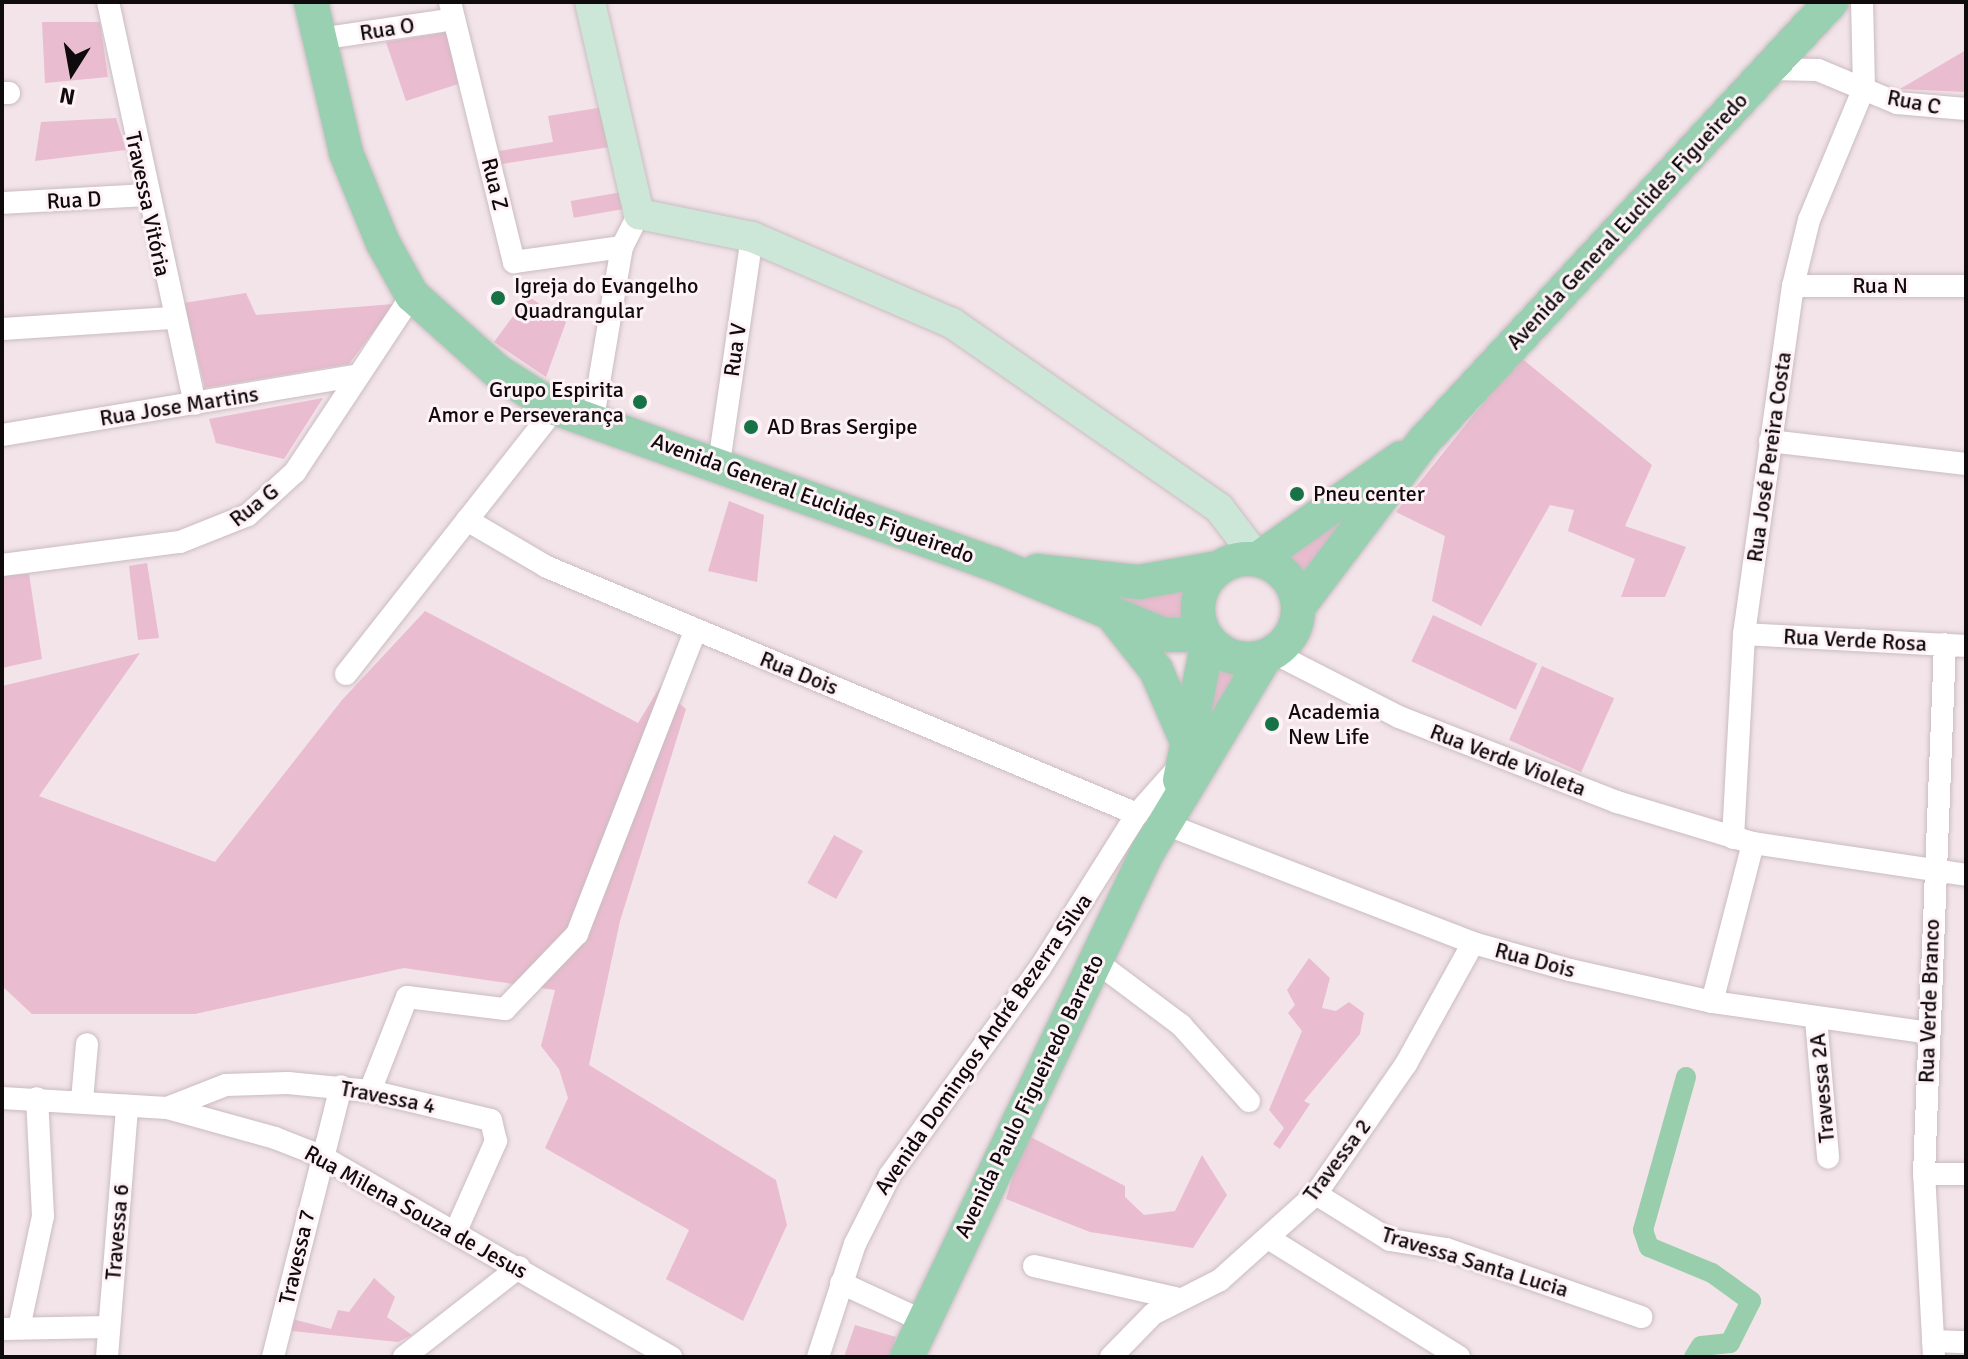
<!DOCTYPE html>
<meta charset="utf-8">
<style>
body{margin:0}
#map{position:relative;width:1968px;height:1359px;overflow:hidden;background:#f2e4e9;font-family:Signika,sans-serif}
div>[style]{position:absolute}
.green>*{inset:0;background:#eabccf;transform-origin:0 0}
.canal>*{height:20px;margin:-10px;padding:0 10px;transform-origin:10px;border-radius:10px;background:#98ceac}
.roads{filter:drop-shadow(0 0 2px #cabcc1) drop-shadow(0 0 2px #cabcc1)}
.street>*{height:22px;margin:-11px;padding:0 11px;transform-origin:11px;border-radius:11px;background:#fff}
.secondary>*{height:30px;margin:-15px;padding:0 15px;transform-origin:15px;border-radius:15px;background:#cce7d8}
.primary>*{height:34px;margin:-17px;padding:0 17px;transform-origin:17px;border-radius:17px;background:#98d0b1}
.primary>.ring{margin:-17px;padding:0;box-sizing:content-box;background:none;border:34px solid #98d0b1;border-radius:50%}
.dots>*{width:22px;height:22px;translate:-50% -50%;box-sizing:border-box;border:4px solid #fef2f6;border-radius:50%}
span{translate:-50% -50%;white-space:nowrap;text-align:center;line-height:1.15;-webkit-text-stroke:6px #fef2f6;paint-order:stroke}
.street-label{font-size:22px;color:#0f0a0c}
.poi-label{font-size:22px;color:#0f0a0c}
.left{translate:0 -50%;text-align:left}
.right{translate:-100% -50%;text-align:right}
.frame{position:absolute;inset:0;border:4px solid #0f0a0c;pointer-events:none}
.north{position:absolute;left:32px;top:32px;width:80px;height:80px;-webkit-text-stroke:6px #fef2f6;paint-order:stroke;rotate:191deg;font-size:22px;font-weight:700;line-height:32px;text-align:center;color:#0f0a0c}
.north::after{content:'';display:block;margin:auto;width:28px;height:36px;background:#0f0a0c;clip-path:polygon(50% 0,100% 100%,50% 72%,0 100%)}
</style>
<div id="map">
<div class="green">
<div style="clip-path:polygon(42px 22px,100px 22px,108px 77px,45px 83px)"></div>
<div style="clip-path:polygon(448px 32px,458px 84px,406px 101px,386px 42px)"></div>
<div style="clip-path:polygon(1966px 50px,1966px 92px,1900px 89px)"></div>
<div style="clip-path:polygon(604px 107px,610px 147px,502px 164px,499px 151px,553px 142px,548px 116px)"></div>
<div style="clip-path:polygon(116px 118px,126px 150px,35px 161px,41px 122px)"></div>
<div style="left:622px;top:192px;width:17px;height:52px;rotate:80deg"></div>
<div style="clip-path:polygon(246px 293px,256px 315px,394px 304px,349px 364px,205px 388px,184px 303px)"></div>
<div style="clip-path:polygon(528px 296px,566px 322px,546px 377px,494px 342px)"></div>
<div style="clip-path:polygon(1520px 357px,1652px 465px,1625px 526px,1686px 547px,1665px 597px,1621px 597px,1635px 559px,1568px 531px,1574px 510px,1550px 505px,1481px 626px,1432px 601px,1445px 536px,1396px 512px)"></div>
<div style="clip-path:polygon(323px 398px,284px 459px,216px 443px,209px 419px)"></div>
<div style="clip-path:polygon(1378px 479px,1304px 588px,1292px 560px,1273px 551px)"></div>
<div style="clip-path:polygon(729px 501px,764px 515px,757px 582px,708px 571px)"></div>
<div style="clip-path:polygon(147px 563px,159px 638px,138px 640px,129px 566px)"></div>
<div style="clip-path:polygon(29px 574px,42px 659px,2px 668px,2px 575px)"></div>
<div style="clip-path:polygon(1056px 588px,1193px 589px,1196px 634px)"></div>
<div style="clip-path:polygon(425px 611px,638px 723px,660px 687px,686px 709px,620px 921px,589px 1065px,776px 1180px,787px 1225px,743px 1321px,666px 1279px,689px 1230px,545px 1148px,568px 1098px,559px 1069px,541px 1046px,555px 990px,404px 968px,195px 1014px,32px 1014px,2px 986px,2px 686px,140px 653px,39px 796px,215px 862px,342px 700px)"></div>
<div style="left:1433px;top:615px;width:115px;height:51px;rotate:25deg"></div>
<div style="clip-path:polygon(1192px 653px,1251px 667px,1196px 742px)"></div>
<div style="left:1542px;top:666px;width:79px;height:81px;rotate:24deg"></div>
<div style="left:834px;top:835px;width:33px;height:55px;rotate:29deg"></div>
<div style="clip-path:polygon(1309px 958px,1330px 978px,1322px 1008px,1336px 1011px,1349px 1002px,1364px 1013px,1360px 1034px,1304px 1101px,1310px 1104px,1280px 1149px,1273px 1144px,1284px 1128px,1269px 1110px,1302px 1031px,1288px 1013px,1295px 1005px,1287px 990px)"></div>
<div style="clip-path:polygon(1025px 1134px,1125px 1186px,1125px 1197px,1144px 1215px,1175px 1211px,1202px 1155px,1227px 1195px,1193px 1248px,1090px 1232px,1006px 1199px)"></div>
<div style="clip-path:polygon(374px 1278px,395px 1297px,387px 1317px,412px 1335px,398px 1342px,292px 1331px,292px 1319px,331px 1329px,338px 1310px,349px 1312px)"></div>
<div style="clip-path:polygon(855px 1325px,896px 1337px,890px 1357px,844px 1357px)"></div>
</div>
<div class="canal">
<div style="left:1686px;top:1077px;width:159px;rotate:105.7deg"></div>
<div style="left:1643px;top:1230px;width:18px;rotate:71deg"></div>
<div style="left:1649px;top:1247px;width:68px;rotate:22.4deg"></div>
<div style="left:1712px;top:1273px;width:48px;rotate:35.7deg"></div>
<div style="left:1751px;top:1301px;width:47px;rotate:116.6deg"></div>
<div style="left:1730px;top:1343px;width:29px;rotate:174deg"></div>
<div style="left:1701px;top:1346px;width:13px;rotate:122deg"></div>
</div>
<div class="roads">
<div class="street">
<div style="left:108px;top:2px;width:411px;rotate:77.8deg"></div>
<div style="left:450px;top:2px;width:268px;rotate:76.2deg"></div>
<div style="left:514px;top:262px;width:109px;rotate:-7.9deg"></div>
<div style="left:319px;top:39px;width:136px;rotate:-8.4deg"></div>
<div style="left:1767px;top:69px;width:51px;rotate:1.1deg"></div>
<div style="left:1818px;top:70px;width:86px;rotate:22.7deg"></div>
<div style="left:1897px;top:103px;width:69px;rotate:5deg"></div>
<div style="left:2px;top:93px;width:7px"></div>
<div style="left:2px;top:203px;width:143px;rotate:-3.2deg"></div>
<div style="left:1793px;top:286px;width:173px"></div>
<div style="left:2px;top:329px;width:170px;rotate:-3.7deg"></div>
<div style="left:593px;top:418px;width:173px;rotate:-80.4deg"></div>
<div style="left:622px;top:247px;width:37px;rotate:-63deg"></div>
<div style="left:2px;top:435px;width:359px;rotate:-9.5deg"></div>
<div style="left:1770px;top:441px;width:197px;rotate:6.7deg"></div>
<div style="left:719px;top:463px;width:228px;rotate:-81.7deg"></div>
<div style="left:467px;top:520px;width:93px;rotate:30.4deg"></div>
<div style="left:547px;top:567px;width:640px;rotate:22.72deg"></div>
<div style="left:2px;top:565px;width:179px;rotate:-7.4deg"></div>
<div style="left:180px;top:542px;width:73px;rotate:-21.7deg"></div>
<div style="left:248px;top:515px;width:64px;rotate:-42.5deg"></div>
<div style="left:295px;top:472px;width:212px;rotate:-56.5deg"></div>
<div style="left:1744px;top:634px;width:222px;rotate:3.1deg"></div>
<div style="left:1274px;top:653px;width:140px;rotate:27.1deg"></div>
<div style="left:1399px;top:717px;width:234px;rotate:21.3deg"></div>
<div style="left:1617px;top:802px;width:142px;rotate:16.8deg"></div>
<div style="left:1753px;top:843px;width:215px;rotate:8.5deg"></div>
<div style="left:346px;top:674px;width:338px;rotate:-51.8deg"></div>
<div style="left:1160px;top:822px;width:336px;rotate:21.1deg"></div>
<div style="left:1473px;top:943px;width:101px;rotate:15.6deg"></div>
<div style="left:1570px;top:970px;width:146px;rotate:12.7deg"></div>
<div style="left:1712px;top:1002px;width:219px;rotate:8.1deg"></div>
<div style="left:1733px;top:838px;width:204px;rotate:-86.9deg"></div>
<div style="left:1744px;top:634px;width:351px;rotate:-82deg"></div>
<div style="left:1793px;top:286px;width:68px;rotate:-76.4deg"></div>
<div style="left:1809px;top:220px;width:143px;rotate:-67.4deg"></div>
<div style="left:1864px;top:88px;width:86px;rotate:-91.3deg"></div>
<div style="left:1094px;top:960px;width:109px;rotate:36.8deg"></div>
<div style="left:1181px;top:1025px;width:102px;rotate:48.2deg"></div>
<div style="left:1712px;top:1002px;width:164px;rotate:-75.5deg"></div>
<div style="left:1816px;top:1019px;width:139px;rotate:85deg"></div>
<div style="left:370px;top:1091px;width:101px;rotate:-68.5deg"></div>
<div style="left:407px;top:997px;width:99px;rotate:7deg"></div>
<div style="left:505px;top:1009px;width:104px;rotate:-46.2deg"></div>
<div style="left:577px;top:934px;width:325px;rotate:-68.7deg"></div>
<div style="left:2px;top:1098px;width:165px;rotate:3.5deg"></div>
<div style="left:167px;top:1108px;width:112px;rotate:15.5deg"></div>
<div style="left:275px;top:1138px;width:49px;rotate:21.4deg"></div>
<div style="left:321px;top:1156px;width:404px;rotate:29.9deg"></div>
<div style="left:82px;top:1100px;width:56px;rotate:-84.9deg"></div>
<div style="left:167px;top:1108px;width:63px;rotate:-21.3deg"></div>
<div style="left:226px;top:1085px;width:62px;rotate:-1.8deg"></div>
<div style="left:288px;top:1083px;width:82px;rotate:5.6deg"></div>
<div style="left:370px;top:1091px;width:124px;rotate:13.5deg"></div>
<div style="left:491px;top:1120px;width:22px;rotate:77deg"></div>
<div style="left:496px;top:1141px;width:98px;rotate:114deg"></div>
<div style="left:1924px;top:1174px;width:42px"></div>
<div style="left:1316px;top:1194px;width:87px;rotate:31.9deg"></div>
<div style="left:1390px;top:1240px;width:57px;rotate:9.1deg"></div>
<div style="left:1446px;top:1249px;width:207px;rotate:19.2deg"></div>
<div style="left:1268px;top:1238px;width:225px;rotate:31.9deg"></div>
<div style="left:1034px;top:1266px;width:149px;rotate:12.8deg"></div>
<div style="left:841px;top:1283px;width:88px;rotate:24.8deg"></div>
<div style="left:19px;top:1328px;width:115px;rotate:-77.9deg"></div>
<div style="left:43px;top:1216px;width:118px;rotate:-92.9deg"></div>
<div style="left:2px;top:1329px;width:107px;rotate:-1.1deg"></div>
<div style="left:1933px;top:1341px;width:33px;rotate:2deg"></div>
<div style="left:107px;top:1357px;width:252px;rotate:-85.4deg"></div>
<div style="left:273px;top:1357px;width:279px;rotate:-75.9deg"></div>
<div style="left:404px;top:1357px;width:146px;rotate:-38deg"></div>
<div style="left:818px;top:1357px;width:119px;rotate:-71.9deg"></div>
<div style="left:855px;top:1244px;width:77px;rotate:-63.1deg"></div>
<div style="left:890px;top:1175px;width:256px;rotate:-54.1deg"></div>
<div style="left:1040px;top:968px;width:182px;rotate:-57.8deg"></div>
<div style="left:1137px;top:814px;width:72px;rotate:-48.4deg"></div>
<div style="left:1111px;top:1357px;width:60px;rotate:-45.7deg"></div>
<div style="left:1153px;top:1314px;width:75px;rotate:-26.9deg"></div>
<div style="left:1220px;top:1280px;width:129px;rotate:-41.9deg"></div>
<div style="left:1316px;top:1194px;width:158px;rotate:-55.3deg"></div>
<div style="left:1406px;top:1064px;width:138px;rotate:-61deg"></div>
<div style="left:1934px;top:1357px;width:183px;rotate:-93.1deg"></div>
<div style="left:1924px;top:1174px;width:530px;rotate:-87.73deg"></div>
</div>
<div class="secondary">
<div style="left:590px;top:2px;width:218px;rotate:77deg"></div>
<div style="left:639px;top:214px;width:115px;rotate:11.5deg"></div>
<div style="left:752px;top:237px;width:218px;rotate:23.3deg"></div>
<div style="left:952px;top:323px;width:325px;rotate:34.7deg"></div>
<div style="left:1219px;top:508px;width:64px;rotate:52.6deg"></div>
</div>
<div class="primary">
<div style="left:311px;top:2px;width:155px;rotate:76.9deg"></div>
<div style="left:346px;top:153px;width:97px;rotate:67.7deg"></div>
<div style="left:383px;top:243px;width:60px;rotate:60.9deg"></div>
<div style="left:412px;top:295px;width:114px;rotate:41.8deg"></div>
<div style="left:497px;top:371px;width:69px;rotate:32.5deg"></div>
<div style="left:555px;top:408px;width:466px;rotate:19.6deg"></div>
<div style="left:994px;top:564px;width:184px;rotate:22.7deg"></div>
<div style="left:1164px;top:635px;width:40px"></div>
<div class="ring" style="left:1198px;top:559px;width:66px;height:66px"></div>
<div style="left:1258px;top:559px;width:175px;rotate:-35.2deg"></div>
<div style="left:1037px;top:571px;width:103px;rotate:6.2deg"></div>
<div style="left:1139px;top:582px;width:80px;rotate:-10deg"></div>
<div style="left:1299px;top:606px;width:207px;rotate:-52.9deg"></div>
<div style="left:1424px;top:441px;width:599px;rotate:-47.17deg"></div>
<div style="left:1114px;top:617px;width:68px;rotate:51.6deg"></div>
<div style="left:1156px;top:670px;width:83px;rotate:66.5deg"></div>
<div style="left:1180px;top:780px;width:142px;rotate:-78.6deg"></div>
<div style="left:907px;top:1357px;width:558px;rotate:-64.54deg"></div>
<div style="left:1147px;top:853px;width:230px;rotate:-58.9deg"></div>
</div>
</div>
<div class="dots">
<div style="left:498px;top:298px;background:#177246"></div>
<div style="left:640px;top:402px;background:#177246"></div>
<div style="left:751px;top:427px;background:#177246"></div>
<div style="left:1297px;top:494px;background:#177246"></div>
<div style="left:1272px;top:724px;background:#177246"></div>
</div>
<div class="street-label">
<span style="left:387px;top:29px;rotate:-9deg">Rua O</span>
<span style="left:1914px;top:102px;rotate:11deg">Rua C</span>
<span style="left:495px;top:184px;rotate:76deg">Rua Z</span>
<span style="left:74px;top:200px;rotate:-3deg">Rua D</span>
<span style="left:148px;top:204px;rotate:78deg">Travessa Vitória</span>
<span style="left:1627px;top:221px;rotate:-47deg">Avenida General Euclides Figueiredo</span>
<span style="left:1880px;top:286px">Rua N</span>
<span style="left:735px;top:350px;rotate:-82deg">Rua V</span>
<span style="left:179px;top:406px;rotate:-9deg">Rua Jose Martins</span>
<span style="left:1769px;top:457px;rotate:-82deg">Rua José Pereira Costa</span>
<span style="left:813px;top:498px;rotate:20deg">Avenida General Euclides Figueiredo</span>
<span style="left:254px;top:505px;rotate:-38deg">Rua G</span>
<span style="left:1855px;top:640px;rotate:3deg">Rua Verde Rosa</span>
<span style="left:799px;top:673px;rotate:22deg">Rua Dois</span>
<span style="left:1508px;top:760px;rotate:21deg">Rua Verde Violeta</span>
<span style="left:1535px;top:960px;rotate:15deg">Rua Dois</span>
<span style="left:1929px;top:1001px;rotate:-88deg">Rua Verde Branco</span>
<span style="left:983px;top:1044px;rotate:-55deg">Avenida Domingos André Bezerra Silva</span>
<span style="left:1822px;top:1088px;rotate:-95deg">Travessa 2A</span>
<span style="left:1029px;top:1096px;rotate:-64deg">Avenida Paulo Figueiredo Barreto</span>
<span style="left:388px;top:1097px;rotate:11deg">Travessa 4</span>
<span style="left:1337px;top:1160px;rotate:-53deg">Travessa 2</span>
<span style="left:416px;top:1212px;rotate:29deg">Rua Milena Souza de Jesus</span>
<span style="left:117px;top:1232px;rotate:-85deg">Travessa 6</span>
<span style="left:297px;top:1257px;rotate:-77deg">Travessa 7</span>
<span style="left:1475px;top:1262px;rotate:17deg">Travessa Santa Lucia</span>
</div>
<div class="poi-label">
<span class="left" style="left:514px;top:298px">Igreja do Evangelho<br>Quadrangular</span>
<span class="right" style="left:624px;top:402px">Grupo Espirita<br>Amor e Perseverança</span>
<span class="left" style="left:767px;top:427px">AD Bras Sergipe</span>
<span class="left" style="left:1313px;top:494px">Pneu center</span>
<span class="left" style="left:1288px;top:724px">Academia<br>New Life</span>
</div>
<div class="frame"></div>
<div class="north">N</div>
</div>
